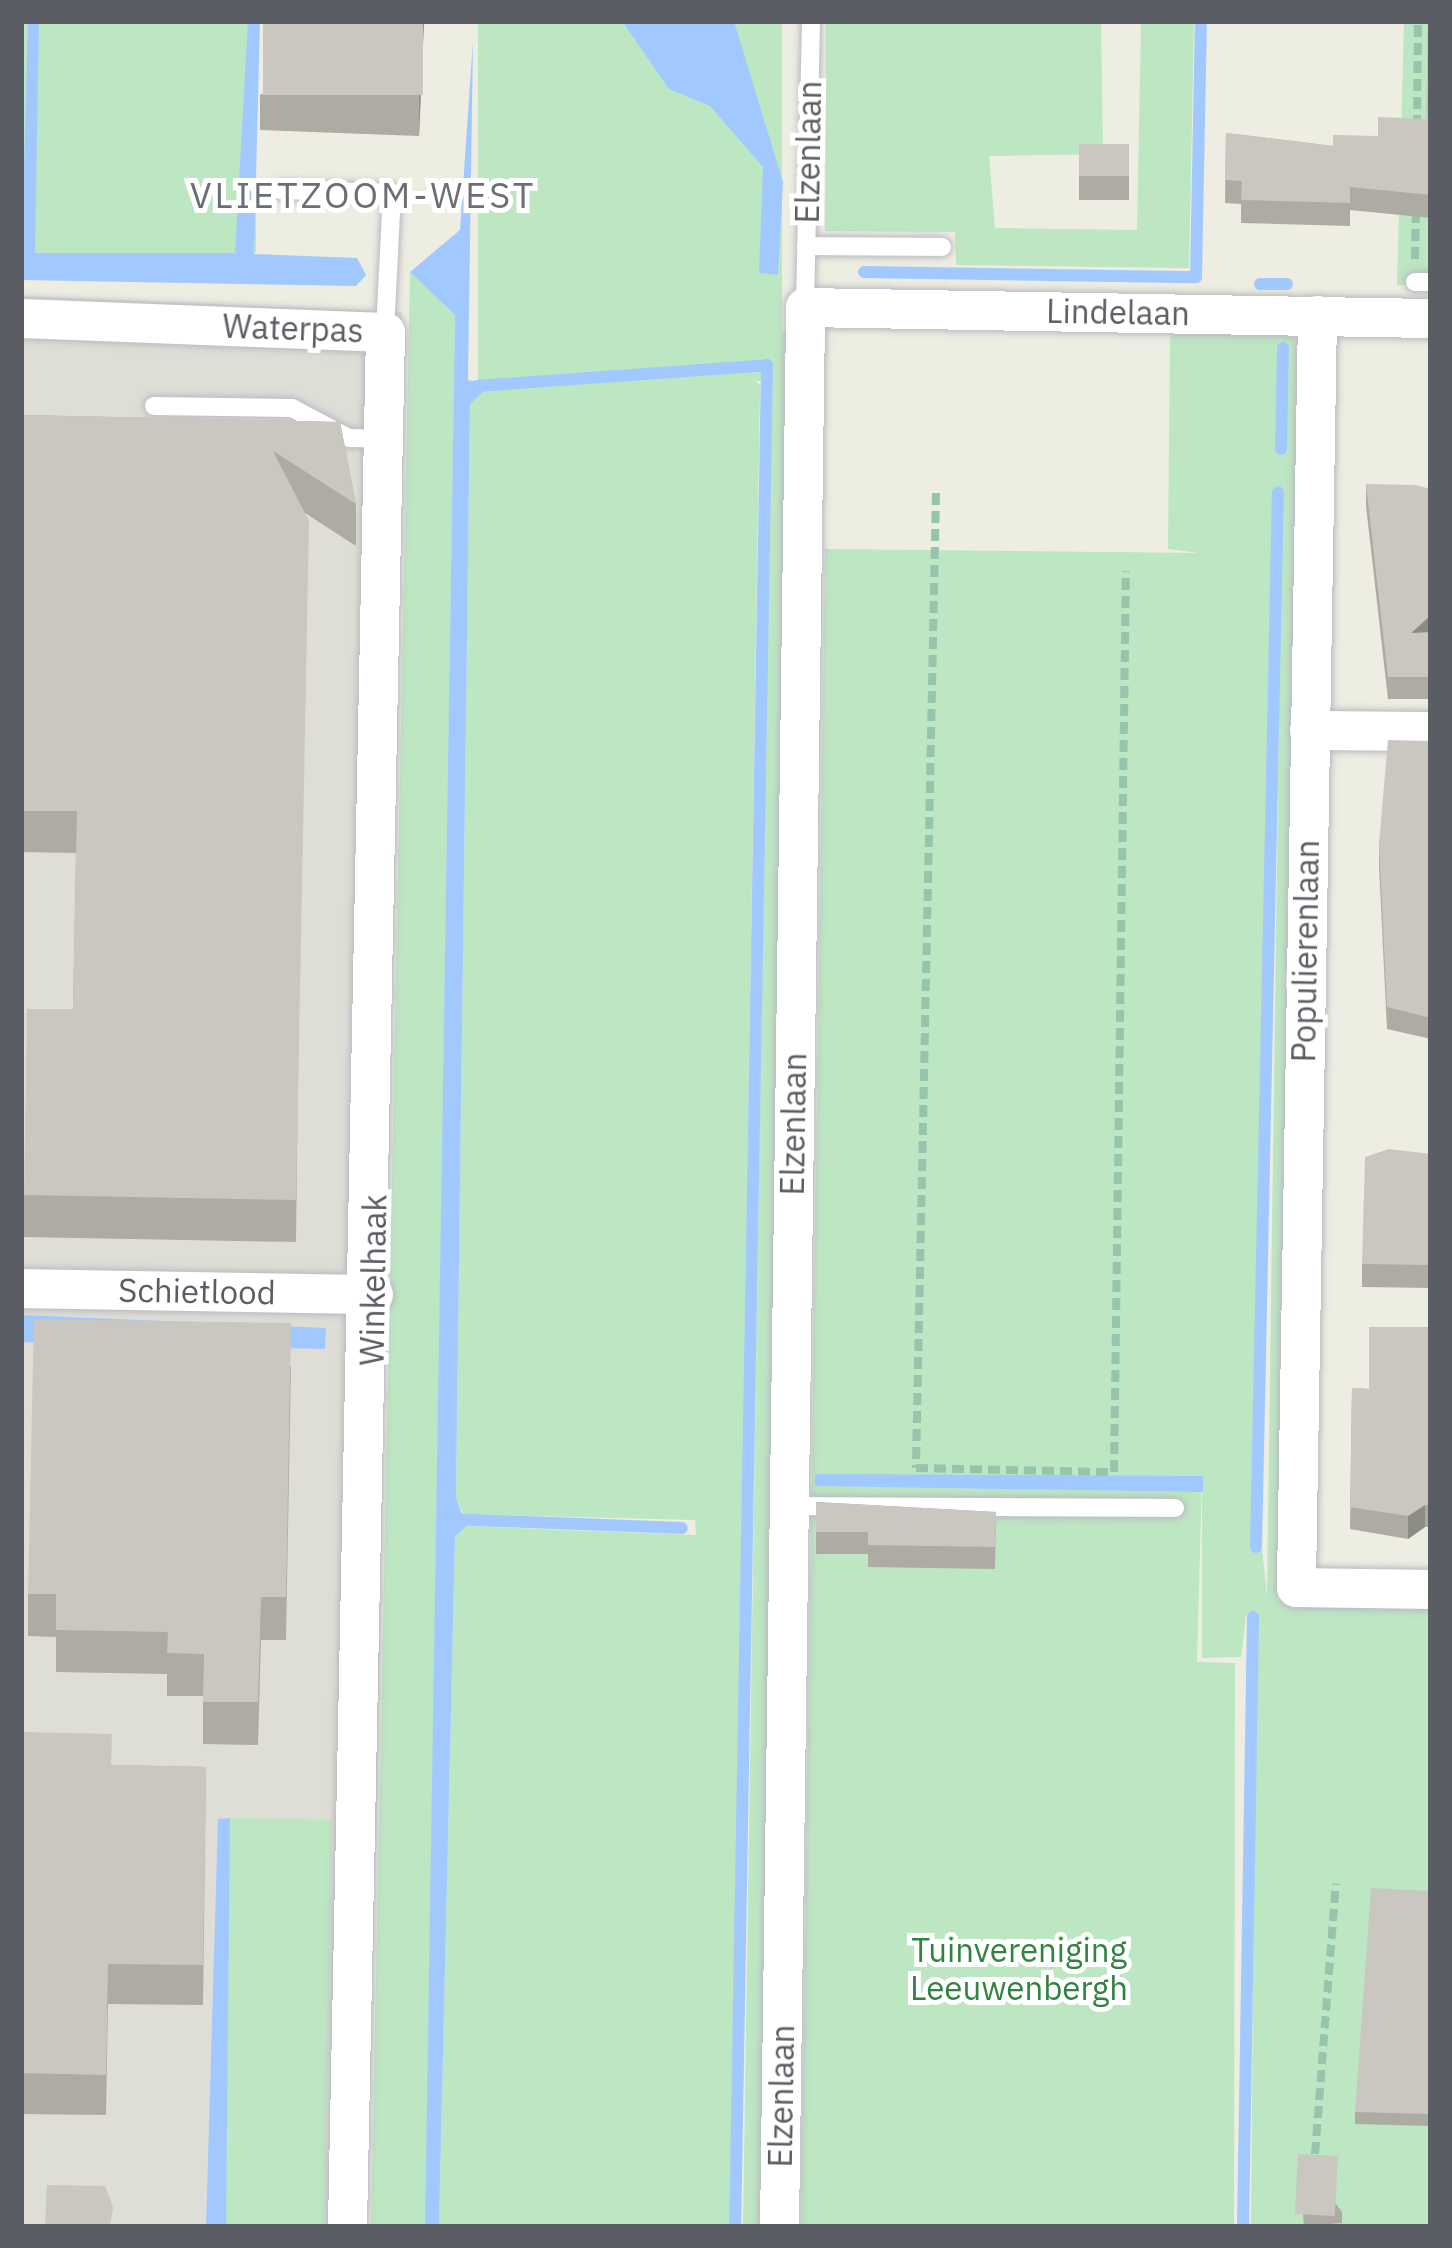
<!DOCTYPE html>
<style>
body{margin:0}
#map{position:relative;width:1452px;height:2248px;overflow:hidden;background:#eeede2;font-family:"IBM Plex Sans",sans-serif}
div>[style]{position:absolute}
.industrial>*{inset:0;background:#deded6}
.green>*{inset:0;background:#bde6c3;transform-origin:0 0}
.water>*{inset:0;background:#a1c9ff}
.stream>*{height:12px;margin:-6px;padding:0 6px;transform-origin:6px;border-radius:6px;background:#a1c9ff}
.path>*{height:8px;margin-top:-4px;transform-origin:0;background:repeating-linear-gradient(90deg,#95c5aa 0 12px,transparent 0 18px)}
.roads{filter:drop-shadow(0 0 3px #babbc1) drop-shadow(0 0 3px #babbc1)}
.service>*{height:18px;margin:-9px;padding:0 9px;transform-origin:9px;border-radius:9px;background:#fff}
.minor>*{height:39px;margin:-19.5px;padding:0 19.5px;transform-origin:19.5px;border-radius:19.5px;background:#fff}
.wall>*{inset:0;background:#adaba4;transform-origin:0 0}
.shaded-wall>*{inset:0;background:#8d8b86}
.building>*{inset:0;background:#c9c7bf;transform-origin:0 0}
span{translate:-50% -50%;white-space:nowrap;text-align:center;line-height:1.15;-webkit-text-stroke:10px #fff;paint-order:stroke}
.street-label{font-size:33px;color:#5a5d63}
.park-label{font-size:33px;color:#318440}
.neighbourhood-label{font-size:36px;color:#6b6f75;letter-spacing:3px}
.frame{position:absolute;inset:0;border:24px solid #5a5d63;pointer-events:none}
</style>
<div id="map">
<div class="industrial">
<div style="clip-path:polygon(21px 296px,402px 312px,377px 1820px,359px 2227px,21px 2227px)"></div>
</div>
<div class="green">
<div style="left:21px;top:21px;width:235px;height:232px"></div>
<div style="left:478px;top:21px;width:304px;height:360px"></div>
<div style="clip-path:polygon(826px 21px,1101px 21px,1103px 154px,989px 156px,995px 228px,1137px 230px,1141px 21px,1194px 21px,1189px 268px,956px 265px,955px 232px,825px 231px)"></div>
<div style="clip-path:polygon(1404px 21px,1431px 21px,1431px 286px,1397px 285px)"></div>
<div style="clip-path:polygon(410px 272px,455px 314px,426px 2207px,425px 2227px,371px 2227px)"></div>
<div style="clip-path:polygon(772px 320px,788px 335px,763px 2227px,743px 2227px)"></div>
<div style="clip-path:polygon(evenodd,1180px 330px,1287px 331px,1298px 343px,1279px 1596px,1431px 1600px,1431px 2227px,1251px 2227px,1256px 1615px,1246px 1616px,1241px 1657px,1202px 1658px,1202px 1476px,1197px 1662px,1235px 1663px,1234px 2227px,801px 2227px,825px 549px,1199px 553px,1168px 549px,1170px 337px,1180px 330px,1280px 346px,1287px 348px,1284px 451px,1275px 449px,1280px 346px,1180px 330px,1275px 488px,1282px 490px,1267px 1596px,1262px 1549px,1253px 1549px,1275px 488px)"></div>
<div style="clip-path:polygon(746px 373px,760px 385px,730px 2227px,439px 2227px,455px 1537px,466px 1526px,696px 1535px,695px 1520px,463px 1514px,456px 1497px,470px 403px,484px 390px)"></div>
<div style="left:230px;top:1818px;width:102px;height:409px;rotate:1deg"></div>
</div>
<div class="water">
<div style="clip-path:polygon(28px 21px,39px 21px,35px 253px,235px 253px,248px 21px,260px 21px,254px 254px,357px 258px,366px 275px,356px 286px,21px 280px)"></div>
<div style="clip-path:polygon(622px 21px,734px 21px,783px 182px,778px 275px,759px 273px,763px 167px,710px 106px,669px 89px)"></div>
<div style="clip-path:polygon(473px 40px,468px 380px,491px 385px,470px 404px,456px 1497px,466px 1526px,455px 1537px,439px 2227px,425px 2227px,455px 315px,410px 272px,460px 230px)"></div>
<div style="clip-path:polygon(21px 1315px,326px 1328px,325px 1349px,21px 1342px)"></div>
<div style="clip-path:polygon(815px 1474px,1203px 1476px,1203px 1492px,815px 1486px)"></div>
<div style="clip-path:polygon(230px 1818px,226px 2227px,206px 2227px,218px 1819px)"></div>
</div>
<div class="stream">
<div style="left:864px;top:272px;width:332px;rotate:0.9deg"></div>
<div style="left:1196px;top:277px;width:256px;rotate:-88.9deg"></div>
<div style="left:1260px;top:284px;width:27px"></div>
<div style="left:477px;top:386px;width:291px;rotate:-4.1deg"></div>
<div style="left:767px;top:365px;width:1862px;rotate:90.98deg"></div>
<div style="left:1281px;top:449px;width:101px;rotate:-88.9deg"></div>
<div style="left:448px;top:1519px;width:234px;rotate:2.2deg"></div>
<div style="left:1256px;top:1547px;width:1055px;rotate:-88.81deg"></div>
<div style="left:1243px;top:2227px;width:610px;rotate:-89.06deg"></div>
</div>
<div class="path">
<div style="left:1417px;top:127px;width:106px;rotate:-89.5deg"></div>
<div style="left:1415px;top:259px;width:51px;rotate:-88.9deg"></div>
<div style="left:936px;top:493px;width:975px;rotate:91.18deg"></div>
<div style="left:916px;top:1468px;width:198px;rotate:1.2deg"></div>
<div style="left:1114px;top:1472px;width:901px;rotate:-89.24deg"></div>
<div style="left:1315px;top:2154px;width:271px;rotate:-85.6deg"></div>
</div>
<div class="roads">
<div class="service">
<div style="left:280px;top:190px;width:112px;rotate:1.5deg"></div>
<div style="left:392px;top:193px;width:139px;rotate:92.9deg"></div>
<div style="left:806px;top:246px;width:136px;rotate:0.4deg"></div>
<div style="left:1415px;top:282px;width:16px"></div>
<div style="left:805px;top:307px;width:286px;rotate:-88.8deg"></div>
<div style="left:154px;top:406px;width:138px;rotate:0.8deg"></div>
<div style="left:292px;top:408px;width:64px;rotate:27.8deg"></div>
<div style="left:349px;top:438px;width:39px;rotate:1deg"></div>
<div style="left:788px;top:1506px;width:387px;rotate:0.3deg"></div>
</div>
<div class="minor">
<div style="left:1317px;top:315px;width:1272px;rotate:90.95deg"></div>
<div style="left:1296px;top:1587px;width:135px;rotate:0.8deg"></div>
<div style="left:21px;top:318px;width:364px;rotate:2.2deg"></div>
<div style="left:385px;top:332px;width:1895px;rotate:91.15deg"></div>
<div style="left:1309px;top:730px;width:122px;rotate:0.5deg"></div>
<div style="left:21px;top:1288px;width:352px;rotate:1deg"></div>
<div style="left:779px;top:2227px;width:1920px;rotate:-89.22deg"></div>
<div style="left:805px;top:307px;width:626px;rotate:1.01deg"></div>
</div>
</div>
<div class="wall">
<div style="clip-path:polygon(424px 21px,419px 136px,260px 130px,260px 95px)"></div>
<div style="clip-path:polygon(1431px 21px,1431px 218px,1350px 210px,1350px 226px,1241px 223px,1241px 204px,1225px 203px,1226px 133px,1333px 146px,1378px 136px,1426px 119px)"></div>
<div style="left:1079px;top:144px;width:50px;height:56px"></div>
<div style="clip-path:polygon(21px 415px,340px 422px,356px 504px,356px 546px,305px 513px,296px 1242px,24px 1237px,24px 1195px,73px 1009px,76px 853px,21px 852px)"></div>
<div style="clip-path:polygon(1366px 484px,1431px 489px,1431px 699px,1388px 699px,1366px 506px)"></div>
<div style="clip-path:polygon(1431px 741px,1431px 1039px,1387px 1029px,1379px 866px,1379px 844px)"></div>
<div style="clip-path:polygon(1431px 1154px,1431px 1288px,1362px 1287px,1362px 1264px)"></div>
<div style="clip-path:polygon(1431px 1327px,1431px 1527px,1425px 1527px,1408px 1539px,1350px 1529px,1352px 1388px,1369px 1389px)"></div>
<div style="clip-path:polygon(291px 1366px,286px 1640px,261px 1640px,258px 1745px,203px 1744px,203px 1696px,167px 1696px,167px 1674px,56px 1672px,56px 1637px,28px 1636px,28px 1594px)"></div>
<div style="clip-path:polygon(816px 1502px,996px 1512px,995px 1569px,868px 1567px,868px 1554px,816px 1554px)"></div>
<div style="clip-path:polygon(21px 1732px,112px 1765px,206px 1767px,203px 2005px,108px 2004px,106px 2115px,21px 2114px)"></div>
<div style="clip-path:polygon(1431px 1891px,1431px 2126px,1355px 2124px,1355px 2112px)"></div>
<div style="clip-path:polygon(1298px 2154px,1342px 2212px,1342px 2223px,1304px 2226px)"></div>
</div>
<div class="shaded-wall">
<div style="clip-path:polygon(423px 21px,424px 21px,419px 136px,419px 102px)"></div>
<div style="clip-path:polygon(1431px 615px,1431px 637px,1411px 633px)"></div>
<div style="clip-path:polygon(1425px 1505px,1425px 1527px,1408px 1539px,1408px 1516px)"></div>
</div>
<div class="building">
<div style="left:263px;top:21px;width:160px;height:74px"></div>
<div style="clip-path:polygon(1428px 21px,1431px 21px,1431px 195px,1350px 187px,1350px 203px,1241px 200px,1242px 181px,1225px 180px,1226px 133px,1333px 146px,1333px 135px,1378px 136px,1378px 117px,1426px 119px)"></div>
<div style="left:1079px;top:144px;width:50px;height:32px"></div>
<div style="clip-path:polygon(21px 415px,340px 422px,356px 504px,273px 451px,309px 521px,296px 1200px,24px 1195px,27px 1009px,73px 1009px,77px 811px,21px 811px)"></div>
<div style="clip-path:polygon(1366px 484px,1415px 485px,1431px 489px,1431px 615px,1411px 633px,1431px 632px,1431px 677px,1388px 677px)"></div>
<div style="clip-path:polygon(1388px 740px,1431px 741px,1431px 1018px,1387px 1007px,1379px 844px)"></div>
<div style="clip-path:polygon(1389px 1149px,1431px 1154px,1431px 1265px,1362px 1264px,1365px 1157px)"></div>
<div style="clip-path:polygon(34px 1319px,291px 1323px,286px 1597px,261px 1597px,258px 1702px,203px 1702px,204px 1654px,167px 1653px,168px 1632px,56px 1630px,56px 1594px,28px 1594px)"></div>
<div style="clip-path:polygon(1369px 1327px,1431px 1327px,1431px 1505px,1425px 1505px,1408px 1516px,1350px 1507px,1352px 1388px,1369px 1389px)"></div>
<div style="clip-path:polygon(816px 1502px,996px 1512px,995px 1547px,868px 1545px,868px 1532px,816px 1532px)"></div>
<div style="clip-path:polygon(21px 1732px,112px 1734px,111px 1765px,206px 1767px,203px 1965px,108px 1964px,106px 2075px,21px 2073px)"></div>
<div style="clip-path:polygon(1371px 1888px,1431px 1891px,1431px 2114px,1355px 2112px)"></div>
<div style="left:1298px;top:2154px;width:40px;height:60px;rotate:3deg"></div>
<div style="clip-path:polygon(47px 2185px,105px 2186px,113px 2207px,110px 2227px,45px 2227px)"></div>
</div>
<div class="street-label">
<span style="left:808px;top:152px;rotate:-89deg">Elzenlaan</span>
<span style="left:1118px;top:312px;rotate:1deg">Lindelaan</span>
<span style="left:293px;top:328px;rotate:2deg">Waterpas</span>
<span style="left:1305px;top:951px;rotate:-89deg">Populierenlaan</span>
<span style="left:793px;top:1124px;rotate:-89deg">Elzenlaan</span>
<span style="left:373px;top:1280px;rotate:-89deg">Winkelhaak</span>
<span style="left:197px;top:1291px;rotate:1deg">Schietlood</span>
<span style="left:781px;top:2096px;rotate:-89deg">Elzenlaan</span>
</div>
<div class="park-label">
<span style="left:1019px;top:1969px">Tuinvereniging<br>Leeuwenbergh</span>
</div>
<div class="neighbourhood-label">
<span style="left:363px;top:195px">VLIETZOOM-WEST</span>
</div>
<div class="frame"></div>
</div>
